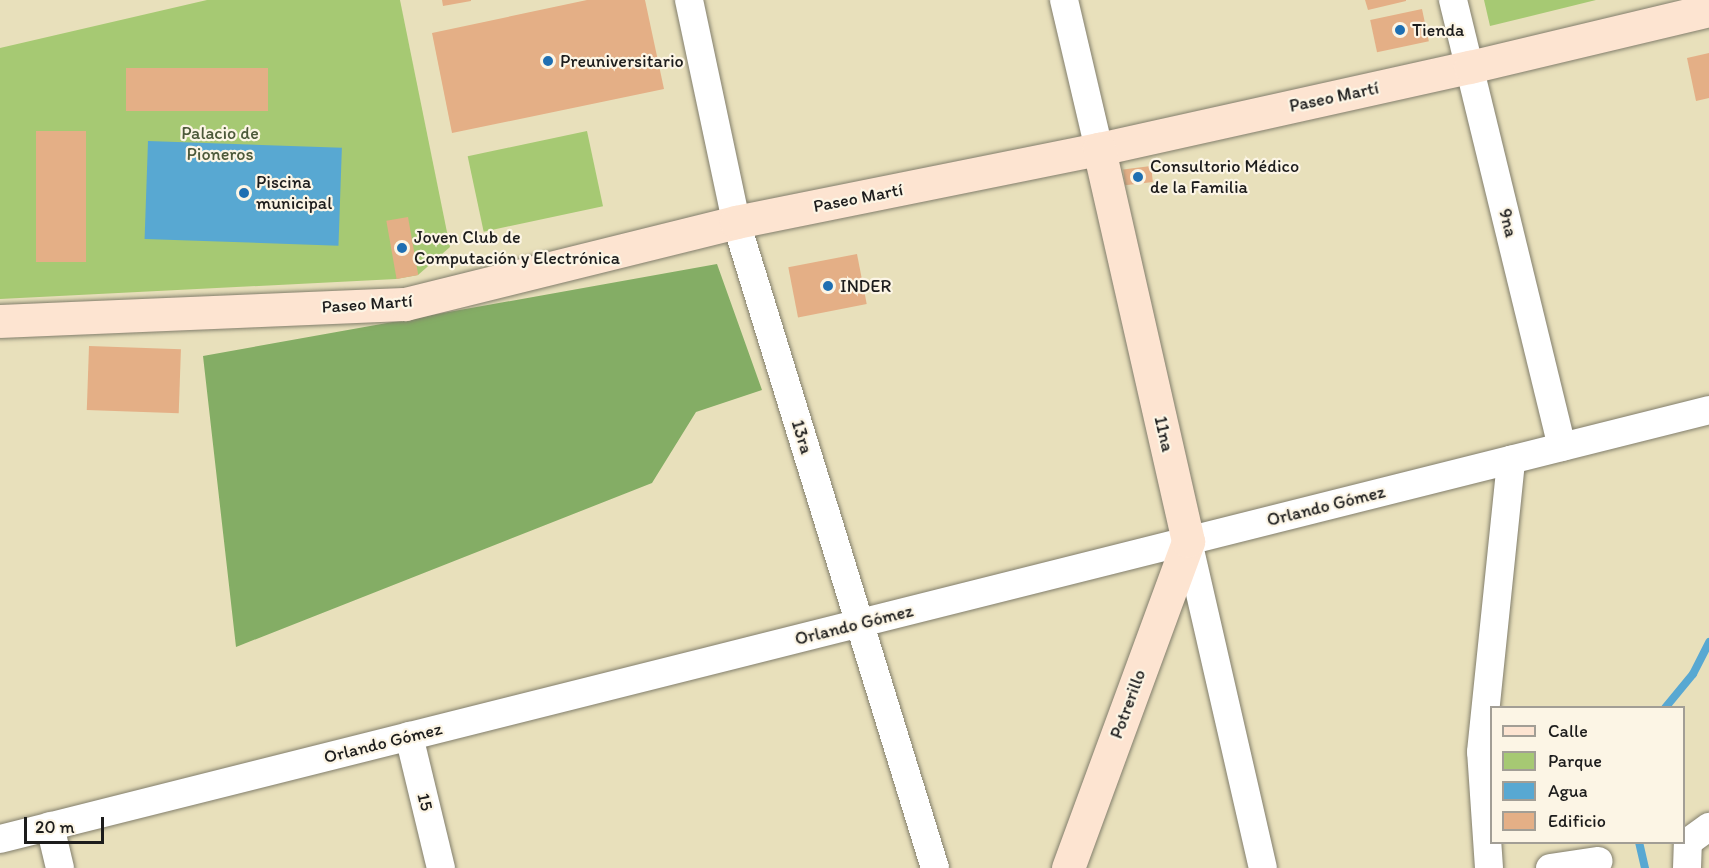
<!DOCTYPE html>
<meta charset="utf-8">
<style>
body{margin:0}
#map{position:relative;width:1709px;height:868px;overflow:hidden;background:#e8e0bb;font-family:Itim,sans-serif}
div>[style]{position:absolute}
.green>*{inset:0;background:#a6c973;transform-origin:0 0}
.forest>*{inset:0;background:#84ad65}
.water>*{inset:0;background:#58a8d2;transform-origin:0 0}
.stream>*{height:8px;margin:-4px;padding:0 4px;transform-origin:4px;border-radius:4px;background:#58a8d2}
.building>*{inset:0;background:#e4af86;transform-origin:0 0}
.roads{filter:drop-shadow(0 0 2px #827e6c) drop-shadow(0 0 2px #827e6c)}
.street>*{height:28px;margin:-14px;padding:0 14px;transform-origin:14px;border-radius:14px;background:#fff}
.secondary>*{height:33px;margin:-16.5px;padding:0 16.5px;transform-origin:16.5px;border-radius:16.5px;background:#fde4d1}
.dots>*{width:16px;height:16px;translate:-50% -50%;box-sizing:border-box;border:3px solid #fcf5e5;border-radius:50%}
span{translate:-50% -50%;white-space:nowrap;text-align:center;line-height:1.15;-webkit-text-stroke:4.5px #fcf5e5;paint-order:stroke}
.poi-label{font-size:18px;color:#1c1c1c}
.left{translate:0 -50%;text-align:left}
.street-label{font-size:18px;color:#1c1c1c}
.park-label{font-size:18px;color:#4c593a}
.legend{position:absolute;left:1490px;top:706px;width:195px;height:138px;box-sizing:border-box;background:#fcf5e5;border:2px solid #a29e95;margin:0;padding:8px 10px;list-style:none;font-size:18px;color:#1c1c1c}
.legend li{display:flex;align-items:center;gap:12px;height:30px}
.legend b{width:30px;border:2px solid #a29e95}
.scale{position:absolute;left:24px;top:817px;width:80px;height:27px;box-sizing:border-box;border:3px solid #1c1c1c;border-top:0;padding-left:8px;font-size:18px;line-height:21px;white-space:nowrap;color:#1c1c1c;-webkit-text-stroke:4px #fcf5e5;paint-order:stroke}
</style>
<div id="map">
<div class="green">
<div style="clip-path:polygon(207px 0,400px 0,450px 247px,418px 275px,396px 279px,0 299px,0 48px)"></div>
<div style="clip-path:polygon(1484px 0,1596px 0,1490px 26px)"></div>
<div style="left:587px;top:131px;width:77px;height:122px;rotate:78deg"></div>
</div>
<div class="forest">
<div style="clip-path:polygon(717px 264px,762px 390px,696px 412px,652px 483px,236px 647px,203px 356px)"></div>
</div>
<div class="water">
<div style="left:148px;top:141px;width:194px;height:98px;rotate:2deg"></div>
</div>
<div class="stream">
<div style="left:1665px;top:708px;width:44px;rotate:-50.5deg"></div>
<div style="left:1693px;top:674px;width:36px;rotate:-63deg"></div>
<div style="left:1639px;top:842px;width:27px;rotate:77deg"></div>
</div>
<div class="building">
<div style="clip-path:polygon(442px 0,471px 0,471px 1px,443px 6px)"></div>
<div style="clip-path:polygon(587px 0,645px 0,664px 89px,452px 133px,432px 33px)"></div>
<div style="clip-path:polygon(1365px 0,1406px 0,1406px 1px,1368px 10px)"></div>
<div style="left:1422px;top:9px;width:33px;height:53px;rotate:78deg"></div>
<div style="clip-path:polygon(1709px 53px,1709px 98px,1696px 101px,1687px 58px)"></div>
<div style="left:126px;top:68px;width:142px;height:43px"></div>
<div style="left:36px;top:131px;width:50px;height:131px"></div>
<div style="left:1151px;top:166px;width:16px;height:28px;rotate:83deg"></div>
<div style="left:408px;top:217px;width:59px;height:22px;rotate:80deg"></div>
<div style="left:857px;top:254px;width:51px;height:70px;rotate:79deg"></div>
<div style="left:89px;top:346px;width:92px;height:64px;rotate:2deg"></div>
</div>
<div class="roads">
<div class="street">
<div style="left:689px;top:0;width:227px;rotate:78deg"></div>
<div style="left:736px;top:222px;width:676px;rotate:72.88deg"></div>
<div style="left:1064px;top:0;width:153px;rotate:76.8deg"></div>
<div style="left:1453px;top:0;width:460px;rotate:76.3deg"></div>
<div style="left:1188px;top:541px;width:335px;rotate:77.1deg"></div>
<div style="left:409px;top:736px;width:136px;rotate:76.4deg"></div>
<div style="left:50px;top:826px;width:43px;rotate:76.6deg"></div>
<div style="left:0;top:839px;width:1762px;rotate:-14.09deg"></div>
<div style="left:1489px;top:868px;width:116px;rotate:-93.9deg"></div>
<div style="left:1481px;top:752px;width:294px;rotate:-84.1deg"></div>
<div style="left:1550px;top:868px;width:49px;rotate:-8.3deg"></div>
<div style="left:1687px;top:868px;width:26px;rotate:-88deg"></div>
<div style="left:1688px;top:842px;width:26px;rotate:-36deg"></div>
</div>
<div class="secondary">
<div style="left:0;top:321px;width:405px;rotate:-2.4deg"></div>
<div style="left:405px;top:304px;width:341px;rotate:-13.9deg"></div>
<div style="left:736px;top:222px;width:370px;rotate:-11.4deg"></div>
<div style="left:1099px;top:149px;width:380px;rotate:-12.5deg"></div>
<div style="left:1470px;top:67px;width:246px;rotate:-13.4deg"></div>
<div style="left:1068px;top:868px;width:348px;rotate:-69.8deg"></div>
<div style="left:1188px;top:541px;width:402px;rotate:-102.8deg"></div>
</div>
</div>
<div class="dots">
<div style="left:1400px;top:30px;background:#1f6fb2"></div>
<div style="left:548px;top:61px;background:#1f6fb2"></div>
<div style="left:1138px;top:177px;background:#1f6fb2"></div>
<div style="left:244px;top:193px;background:#1f6fb2"></div>
<div style="left:402px;top:248px;background:#1f6fb2"></div>
<div style="left:828px;top:286px;background:#1f6fb2"></div>
</div>
<div class="poi-label">
<span class="left" style="left:1412px;top:30px">Tienda</span>
<span class="left" style="left:560px;top:61px">Preuniversitario</span>
<span class="left" style="left:1150px;top:177px">Consultorio Médico<br>de la Familia</span>
<span class="left" style="left:256px;top:193px">Piscina<br>municipal</span>
<span class="left" style="left:414px;top:248px">Joven Club de<br>Computación y Electrónica</span>
<span class="left" style="left:840px;top:286px">INDER</span>
</div>
<div class="street-label">
<span style="left:1334px;top:97px;rotate:-12deg">Paseo Martí</span>
<span style="left:858px;top:198px;rotate:-11deg">Paseo Martí</span>
<span style="left:1508px;top:223px;rotate:76deg">9na</span>
<span style="left:367px;top:304px;rotate:-4deg">Paseo Martí</span>
<span style="left:1164px;top:434px;rotate:77deg">11na</span>
<span style="left:802px;top:437px;rotate:73deg">13ra</span>
<span style="left:1326px;top:506px;rotate:-14deg">Orlando Gómez</span>
<span style="left:854px;top:625px;rotate:-14deg">Orlando Gómez</span>
<span style="left:1128px;top:704px;rotate:-70deg">Potrerillo</span>
<span style="left:383px;top:743px;rotate:-14deg">Orlando Gómez</span>
<span style="left:425px;top:802px;rotate:76deg">15</span>
</div>
<div class="park-label">
<span style="left:220px;top:144px">Palacio de<br>Pioneros</span>
</div>
<ul class="legend">
<li><b style="height:8px;background:#fde4d1"></b>Calle</li>
<li><b style="height:16px;background:#a6c973"></b>Parque</li>
<li><b style="height:16px;background:#58a8d2"></b>Agua</li>
<li><b style="height:16px;background:#e4af86"></b>Edificio</li>
</ul>
<div class="scale">20 m</div>
</div>
